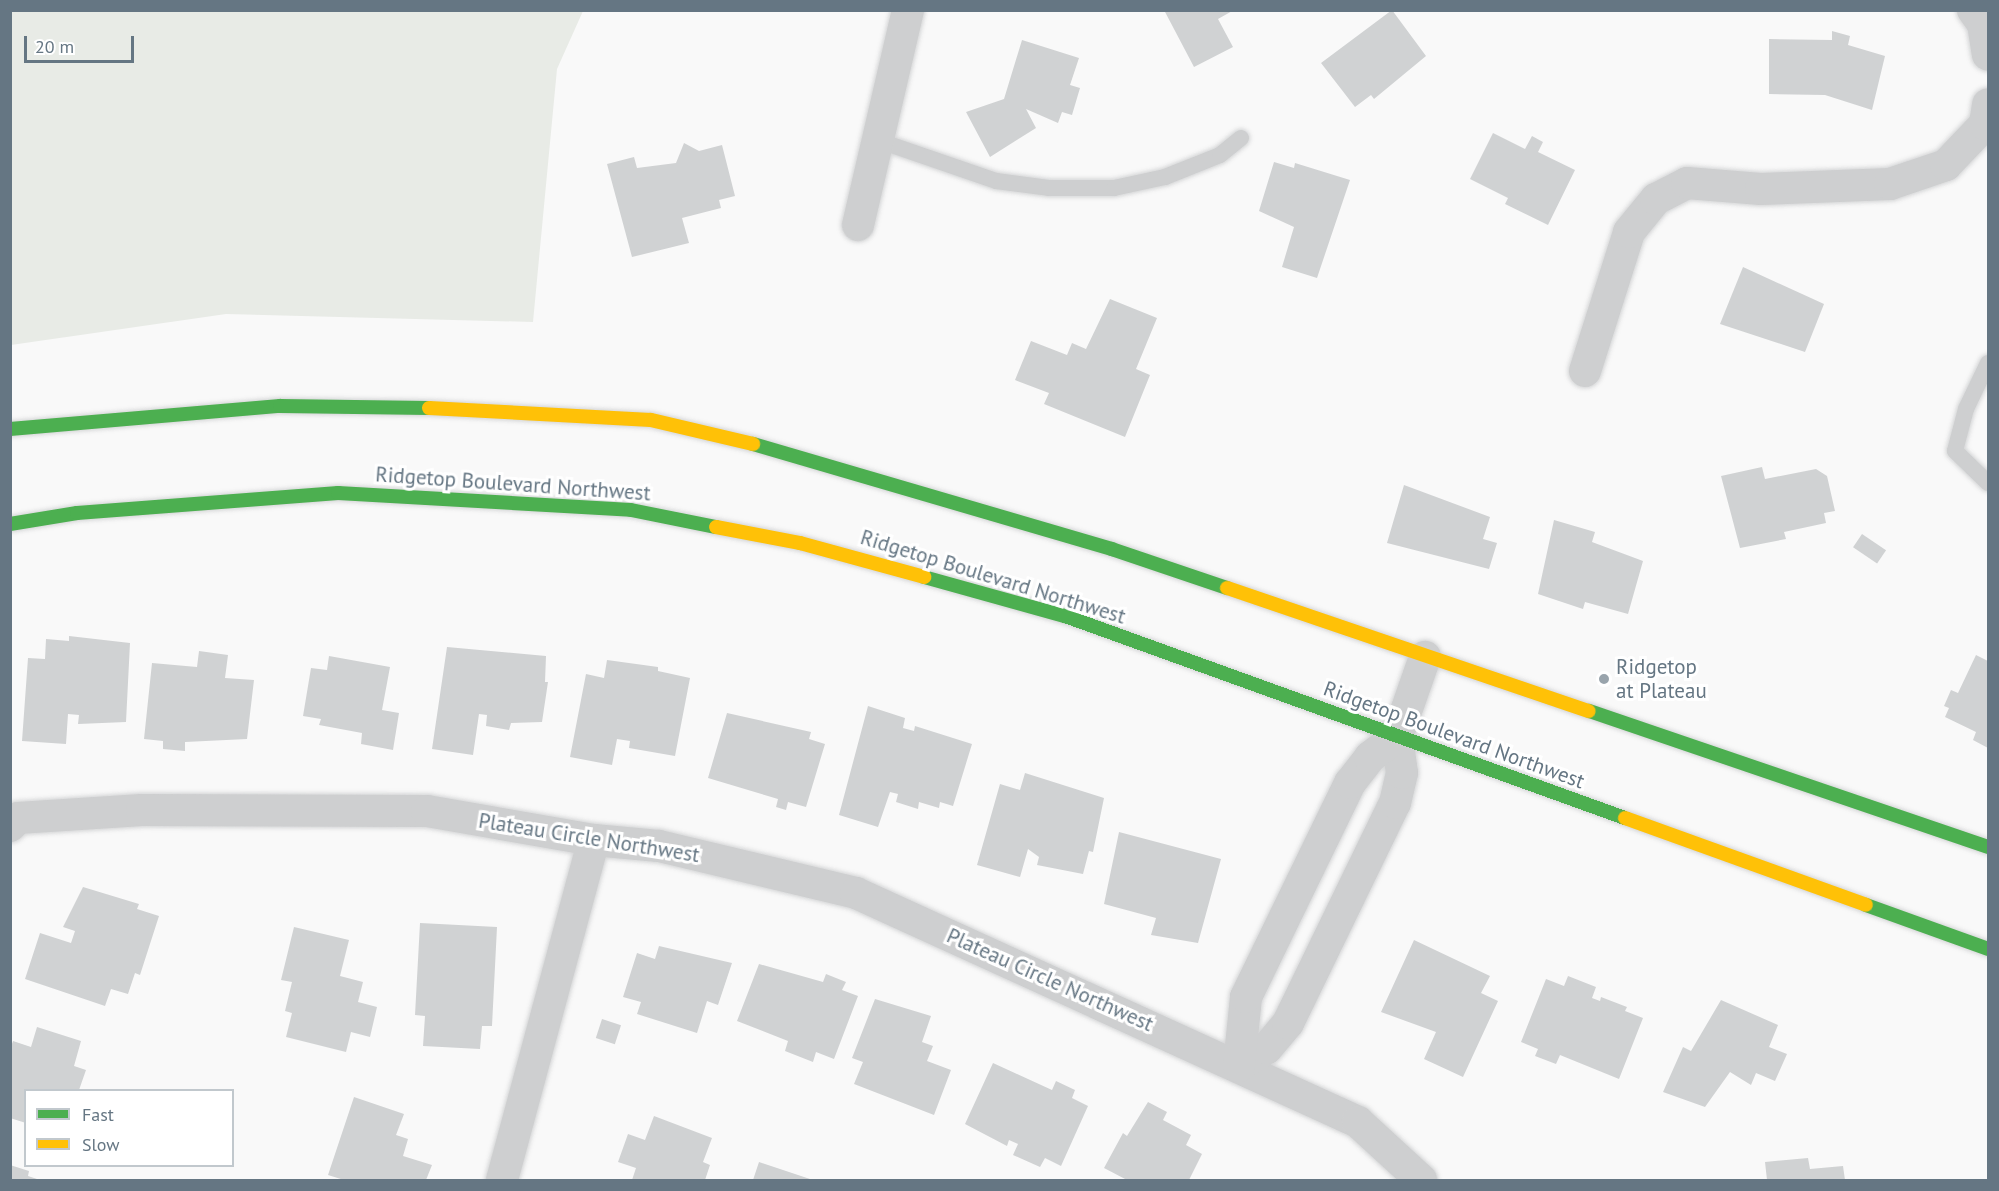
<!DOCTYPE html>
<style>
body{margin:0}
#map{position:relative;width:1999px;height:1191px;overflow:hidden;background:#f9f9f9;font-family:"PT Sans",sans-serif}
div>[style]{position:absolute}
.green>*{inset:0;background:#e8ebe6}
.building>*{inset:0;background:#d0d2d3;transform-origin:0 0}
.roads{filter:drop-shadow(0 0 2px #d5d6d7) drop-shadow(0 0 2px #d5d6d7)}
.lane>*{height:16px;margin:-8px;padding:0 8px;transform-origin:8px;border-radius:8px;background:#cecfd0}
.street>*{height:32px;margin:-16px;padding:0 16px;transform-origin:16px;border-radius:16px;background:#cecfd0}
.fast>*{height:14px;margin:-7px;padding:0 7px;transform-origin:7px;border-radius:7px;background:#4caf50}
.slow>*{height:14px;margin:-7px;padding:0 7px;transform-origin:7px;border-radius:7px;background:#ffc107}
.dots>*{width:16px;height:16px;translate:-50% -50%;box-sizing:border-box;border:3px solid #fff;border-radius:50%}
span{translate:-50% -50%;white-space:nowrap;text-align:center;line-height:1.15;-webkit-text-stroke:6px #fff;paint-order:stroke}
.street-label{font-size:21px;color:#657683}
.poi-label{font-size:21px;color:#657683}
.left{translate:0 -50%;text-align:left}
.frame{position:absolute;inset:0;border:12px solid #657683;pointer-events:none}
.legend{position:absolute;left:24px;top:1089px;width:210px;height:78px;box-sizing:border-box;background:#fff;border:2px solid #c1c8cd;margin:0;padding:8px 10px;list-style:none;font-size:18px;color:#657683}
.legend li{display:flex;align-items:center;gap:12px;height:30px}
.legend b{width:30px;border:2px solid #c1c8cd}
.scale{position:absolute;left:24px;top:36px;width:110px;height:27px;box-sizing:border-box;border:3px solid #657683;border-top:0;padding-left:8px;font-size:18px;line-height:21px;white-space:nowrap;color:#657683;-webkit-text-stroke:4px #fff;paint-order:stroke}
</style>
<div id="map">
<div class="green">
<div style="clip-path:polygon(10px 11px,583px 11px,557px 69px,533px 322px,226px 314px,11px 345px)"></div>
</div>
<div class="building">
<div style="clip-path:polygon(1164px 10px,1234px 10px,1218px 19px,1233px 47px,1194px 67px)"></div>
<div style="clip-path:polygon(1392px 10px,1426px 56px,1374px 99px,1371px 95px,1355px 107px,1321px 63px)"></div>
<div style="clip-path:polygon(1832px 31px,1850px 36px,1848px 45px,1885px 56px,1872px 110px,1825px 95px,1769px 94px,1769px 39px,1832px 40px)"></div>
<div style="clip-path:polygon(1022px 40px,1079px 58px,1070px 85px,1080px 88px,1072px 115px,1062px 112px,1058px 123px,1026px 109px,1036px 128px,990px 157px,966px 112px,1004px 99px)"></div>
<div style="clip-path:polygon(1493px 133px,1525px 149px,1532px 136px,1543px 142px,1538px 152px,1575px 170px,1548px 225px,1505px 204px,1508px 198px,1470px 179px)"></div>
<div style="clip-path:polygon(684px 143px,699px 151px,722px 145px,735px 196px,719px 200px,721px 208px,682px 218px,689px 243px,632px 257px,607px 164px,634px 157px,637px 168px,676px 163px)"></div>
<div style="clip-path:polygon(1274px 162px,1294px 168px,1295px 163px,1350px 180px,1317px 278px,1282px 267px,1294px 227px,1259px 211px)"></div>
<div style="clip-path:polygon(1743px 267px,1824px 304px,1805px 352px,1720px 324px)"></div>
<div style="clip-path:polygon(1110px 299px,1157px 318px,1136px 369px,1150px 375px,1125px 437px,1044px 404px,1049px 393px,1015px 380px,1031px 341px,1067px 355px,1072px 343px,1086px 349px)"></div>
<div style="clip-path:polygon(1762px 467px,1765px 479px,1816px 469px,1827px 476px,1835px 511px,1824px 513px,1826px 523px,1784px 532px,1786px 539px,1740px 548px,1721px 476px)"></div>
<div style="clip-path:polygon(1404px 485px,1490px 517px,1483px 539px,1497px 543px,1489px 569px,1387px 543px)"></div>
<div style="clip-path:polygon(1554px 520px,1595px 532px,1592px 542px,1643px 561px,1628px 614px,1585px 602px,1583px 609px,1538px 594px)"></div>
<div style="left:1862px;top:534px;width:29px;height:16px;rotate:34deg"></div>
<div style="clip-path:polygon(69px 636px,130px 643px,126px 722px,78px 724px,79px 715px,68px 714px,66px 744px,22px 741px,28px 658px,45px 659px,46px 639px,69px 641px)"></div>
<div style="clip-path:polygon(447px 647px,546px 656px,545px 682px,548px 682px,542px 722px,511px 723px,509px 730px,486px 726px,487px 715px,479px 714px,473px 755px,432px 749px)"></div>
<div style="clip-path:polygon(199px 651px,228px 655px,225px 678px,254px 680px,247px 739px,185px 742px,185px 751px,163px 749px,163px 741px,144px 739px,152px 663px,197px 667px)"></div>
<div style="clip-path:polygon(1976px 655px,1988px 661px,1988px 748px,1973px 740px,1976px 732px,1945px 717px,1949px 708px,1944px 706px,1951px 690px,1958px 693px)"></div>
<div style="clip-path:polygon(329px 656px,390px 667px,382px 710px,399px 713px,393px 750px,361px 744px,362px 733px,319px 725px,321px 719px,303px 716px,311px 668px,327px 670px)"></div>
<div style="clip-path:polygon(607px 660px,658px 667px,658px 671px,690px 678px,675px 756px,629px 748px,630px 741px,617px 739px,612px 765px,570px 757px,586px 674px,604px 678px)"></div>
<div style="clip-path:polygon(868px 706px,905px 718px,903px 728px,914px 731px,915px 726px,972px 744px,953px 806px,940px 802px,939px 808px,919px 802px,918px 809px,896px 802px,898px 794px,890px 792px,878px 827px,839px 815px)"></div>
<div style="clip-path:polygon(727px 713px,811px 732px,809px 739px,825px 744px,806px 807px,788px 802px,786px 810px,776px 807px,778px 799px,708px 778px)"></div>
<div style="clip-path:polygon(1025px 773px,1104px 798px,1093px 852px,1089px 851px,1083px 874px,1037px 865px,1039px 857px,1028px 849px,1020px 877px,977px 865px,1000px 784px,1020px 790px)"></div>
<div style="clip-path:polygon(1119px 832px,1221px 859px,1198px 943px,1151px 935px,1156px 918px,1104px 904px)"></div>
<div style="clip-path:polygon(83px 887px,139px 904px,137px 909px,159px 916px,140px 975px,135px 973px,128px 994px,111px 989px,105px 1006px,25px 979px,40px 933px,71px 943px,75px 931px,63px 927px)"></div>
<div style="clip-path:polygon(420px 923px,497px 927px,492px 1026px,482px 1026px,480px 1049px,423px 1046px,425px 1016px,415px 1015px)"></div>
<div style="clip-path:polygon(294px 927px,349px 940px,340px 976px,363px 982px,358px 1002px,377px 1007px,370px 1037px,351px 1032px,346px 1052px,286px 1037px,292px 1013px,285px 1011px,292px 982px,281px 980px)"></div>
<div style="clip-path:polygon(1414px 940px,1490px 976px,1481px 993px,1498px 1001px,1463px 1077px,1424px 1059px,1436px 1032px,1381px 1012px)"></div>
<div style="clip-path:polygon(659px 946px,732px 963px,718px 1005px,707px 1001px,697px 1033px,637px 1014px,641px 1002px,623px 997px,637px 953px,655px 959px)"></div>
<div style="clip-path:polygon(759px 964px,823px 982px,826px 974px,846px 982px,842px 990px,858px 996px,834px 1059px,816px 1052px,813px 1062px,785px 1051px,788px 1041px,737px 1021px)"></div>
<div style="clip-path:polygon(1568px 976px,1596px 987px,1592px 998px,1600px 1001px,1601px 997px,1627px 1007px,1625px 1011px,1643px 1018px,1619px 1079px,1560px 1055px,1556px 1064px,1535px 1056px,1538px 1049px,1521px 1042px,1546px 979px,1564px 986px)"></div>
<div style="clip-path:polygon(875px 999px,931px 1016px,922px 1042px,933px 1046px,927px 1061px,951px 1070px,934px 1115px,854px 1084px,863px 1062px,852px 1058px)"></div>
<div style="clip-path:polygon(1721px 1000px,1778px 1025px,1769px 1047px,1787px 1054px,1775px 1081px,1756px 1073px,1751px 1085px,1730px 1072px,1705px 1107px,1663px 1092px,1683px 1047px,1691px 1051px)"></div>
<div style="left:602px;top:1019px;width:20px;height:20px;rotate:18deg"></div>
<div style="clip-path:polygon(37px 1027px,81px 1041px,74px 1066px,86px 1070px,79px 1090px,26px 1090px,26px 1123px,10px 1118px,10px 1049px,13px 1041px,31px 1047px)"></div>
<div style="clip-path:polygon(993px 1063px,1052px 1090px,1056px 1081px,1075px 1090px,1072px 1098px,1088px 1106px,1061px 1166px,1045px 1158px,1040px 1167px,1013px 1155px,1018px 1144px,1009px 1140px,1007px 1146px,965px 1124px)"></div>
<div style="clip-path:polygon(354px 1097px,404px 1114px,396px 1135px,408px 1139px,403px 1156px,432px 1165px,426px 1180px,344px 1180px,328px 1175px)"></div>
<div style="clip-path:polygon(1148px 1102px,1167px 1112px,1163px 1120px,1191px 1135px,1186px 1145px,1202px 1154px,1189px 1180px,1127px 1180px,1104px 1168px,1123px 1133px,1127px 1136px)"></div>
<div style="clip-path:polygon(654px 1116px,712px 1138px,703px 1162px,710px 1165px,705px 1180px,632px 1180px,636px 1168px,618px 1162px,628px 1134px,645px 1140px)"></div>
<div style="clip-path:polygon(1808px 1158px,1810px 1169px,1843px 1166px,1845px 1180px,1767px 1180px,1765px 1162px)"></div>
<div style="clip-path:polygon(759px 1162px,813px 1180px,753px 1180px)"></div>
<div style="clip-path:polygon(10px 1165px,29px 1171px,28px 1176px,40px 1180px,10px 1180px)"></div>
</div>
<div class="roads">
<div class="lane">
<div style="left:877px;top:140px;width:126px;rotate:19deg"></div>
<div style="left:996px;top:181px;width:53px;rotate:7.5deg"></div>
<div style="left:1049px;top:188px;width:65px"></div>
<div style="left:1114px;top:188px;width:52px;rotate:-12.2deg"></div>
<div style="left:1165px;top:177px;width:59px;rotate:-21.8deg"></div>
<div style="left:1220px;top:155px;width:27px;rotate:-39deg"></div>
<div style="left:1988px;top:363px;width:51px;rotate:115.6deg"></div>
<div style="left:1966px;top:409px;width:43px;rotate:104.7deg"></div>
<div style="left:1955px;top:451px;width:46px;rotate:44.1deg"></div>
</div>
<div class="street">
<div style="left:1973px;top:10px;width:17px;rotate:54deg"></div>
<div style="left:1983px;top:24px;width:31px;rotate:81deg"></div>
<div style="left:858px;top:225px;width:221px;rotate:-76.9deg"></div>
<div style="left:1585px;top:371px;width:146px;rotate:-72.4deg"></div>
<div style="left:1629px;top:232px;width:43px;rotate:-50.7deg"></div>
<div style="left:1656px;top:199px;width:35px;rotate:-27deg"></div>
<div style="left:1687px;top:183px;width:74px;rotate:4.6deg"></div>
<div style="left:1761px;top:189px;width:129px;rotate:-2.2deg"></div>
<div style="left:1890px;top:184px;width:59px;rotate:-18.7deg"></div>
<div style="left:1946px;top:165px;width:57px;rotate:-46.4deg"></div>
<div style="left:1985px;top:124px;width:20px;rotate:-81deg"></div>
<div style="left:10px;top:826px;width:11px;rotate:-45deg"></div>
<div style="left:18px;top:818px;width:124px;rotate:-3.7deg"></div>
<div style="left:142px;top:810px;width:285px;rotate:0.2deg"></div>
<div style="left:427px;top:811px;width:169px;rotate:9.9deg"></div>
<div style="left:594px;top:840px;width:65px;rotate:5.3deg"></div>
<div style="left:659px;top:846px;width:203px;rotate:13.4deg"></div>
<div style="left:856px;top:893px;width:552px;rotate:24.52deg"></div>
<div style="left:1358px;top:1122px;width:86px;rotate:42.6deg"></div>
<div style="left:1239px;top:1066px;width:33px;rotate:-33deg"></div>
<div style="left:1267px;top:1048px;width:33px;rotate:-50deg"></div>
<div style="left:1288px;top:1023px;width:245px;rotate:-64.1deg"></div>
<div style="left:1395px;top:803px;width:31px;rotate:-77deg"></div>
<div style="left:1402px;top:773px;width:36px;rotate:-98deg"></div>
<div style="left:1397px;top:737px;width:85px;rotate:-70.7deg"></div>
<div style="left:1239px;top:1066px;width:69px;rotate:-84.2deg"></div>
<div style="left:1246px;top:997px;width:238px;rotate:-64.1deg"></div>
<div style="left:1350px;top:783px;width:33px;rotate:-52deg"></div>
<div style="left:1370px;top:757px;width:34px;rotate:-37deg"></div>
<div style="left:502px;top:1180px;width:352px;rotate:-74.9deg"></div>
</div>
<div class="fast">
<div style="left:10px;top:429px;width:271px;rotate:-4.9deg"></div>
<div style="left:280px;top:406px;width:149px;rotate:0.8deg"></div>
<div style="left:753px;top:444px;width:374px;rotate:16.3deg"></div>
<div style="left:1112px;top:549px;width:121px;rotate:18.7deg"></div>
<div style="left:10px;top:524px;width:68px;rotate:-9.3deg"></div>
<div style="left:77px;top:513px;width:262px;rotate:-4.4deg"></div>
<div style="left:338px;top:493px;width:293px;rotate:3.3deg"></div>
<div style="left:631px;top:510px;width:87px;rotate:11.3deg"></div>
<div style="left:924px;top:577px;width:146px;rotate:15.5deg"></div>
<div style="left:1065px;top:616px;width:595px;rotate:19.84deg"></div>
<div style="left:1589px;top:711px;width:422px;rotate:18.8deg"></div>
<div style="left:1866px;top:905px;width:130px;rotate:19.8deg"></div>
</div>
<div class="slow">
<div style="left:429px;top:408px;width:222px;rotate:3.1deg"></div>
<div style="left:651px;top:420px;width:105px;rotate:13.2deg"></div>
<div style="left:716px;top:527px;width:86px;rotate:10.8deg"></div>
<div style="left:800px;top:543px;width:129px;rotate:15.3deg"></div>
<div style="left:1227px;top:588px;width:382px;rotate:18.8deg"></div>
<div style="left:1625px;top:818px;width:256px;rotate:19.8deg"></div>
</div>
</div>
<div class="dots">
<div style="left:1604px;top:679px;background:#99a4ac"></div>
</div>
<div class="street-label">
<span style="left:513px;top:484px;rotate:4deg">Ridgetop Boulevard Northwest</span>
<span style="left:993px;top:577px;rotate:17deg">Ridgetop Boulevard Northwest</span>
<span style="left:1454px;top:735px;rotate:20deg">Ridgetop Boulevard Northwest</span>
<span style="left:589px;top:838px;rotate:9deg">Plateau Circle Northwest</span>
<span style="left:1050px;top:980px;rotate:24deg">Plateau Circle Northwest</span>
</div>
<div class="poi-label">
<span class="left" style="left:1616px;top:679px">Ridgetop<br>at Plateau</span>
</div>
<div class="frame"></div>
<ul class="legend">
<li><b style="height:8px;background:#4caf50"></b>Fast</li>
<li><b style="height:8px;background:#ffc107"></b>Slow</li>
</ul>
<div class="scale">20 m</div>
</div>
